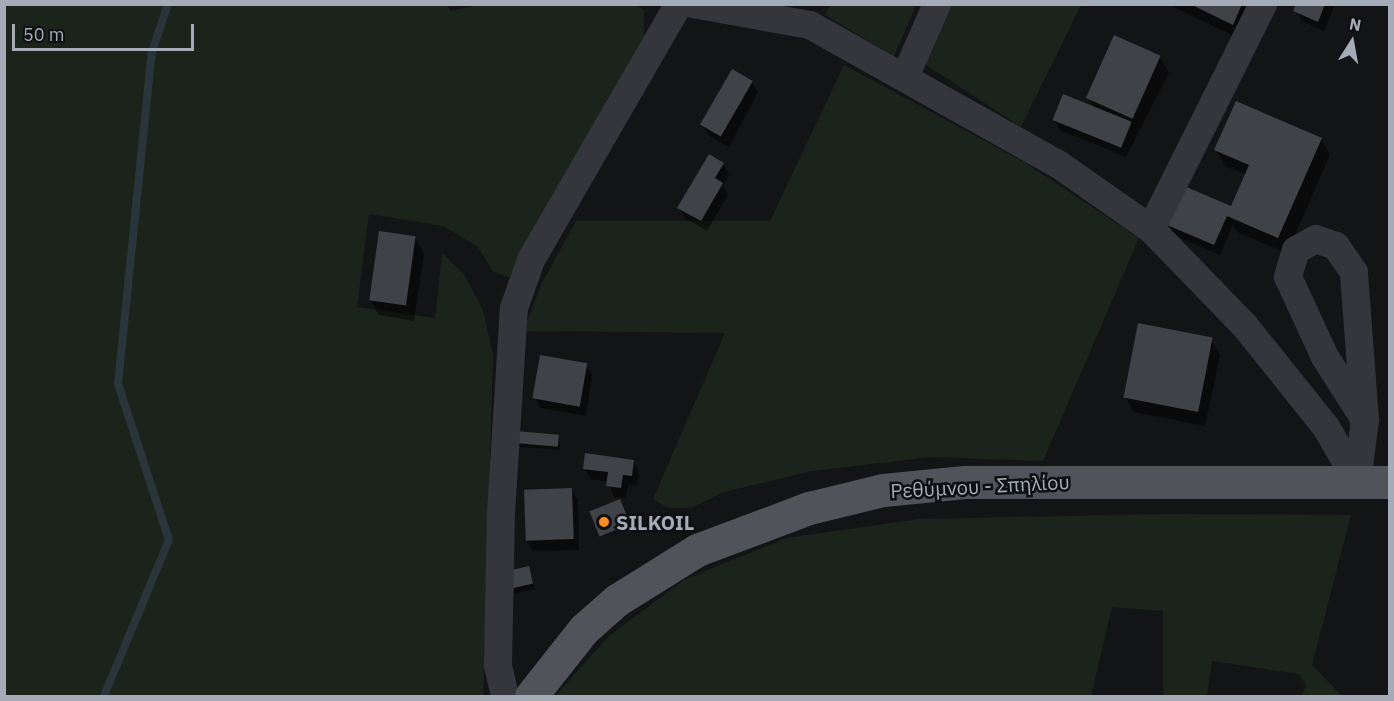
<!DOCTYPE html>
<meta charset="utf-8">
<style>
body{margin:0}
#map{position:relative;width:1394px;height:701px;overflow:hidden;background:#131415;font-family:"IBM Plex Sans",sans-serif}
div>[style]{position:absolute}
.green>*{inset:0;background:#1b241b}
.shadow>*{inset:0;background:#0007}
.stream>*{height:8px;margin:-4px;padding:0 4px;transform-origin:4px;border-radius:4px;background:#29353a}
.building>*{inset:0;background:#3f4246;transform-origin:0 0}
.minor>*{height:28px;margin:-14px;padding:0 14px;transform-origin:14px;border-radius:14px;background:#34363b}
.major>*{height:33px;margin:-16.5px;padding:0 16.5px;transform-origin:16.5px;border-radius:16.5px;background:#50545a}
.dots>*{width:16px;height:16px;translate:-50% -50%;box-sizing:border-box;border:3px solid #0e0f10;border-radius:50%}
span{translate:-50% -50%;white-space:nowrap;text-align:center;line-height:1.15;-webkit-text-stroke:5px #0e0f10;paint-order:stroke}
.street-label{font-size:20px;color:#a4adb7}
.poi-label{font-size:20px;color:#a4adb7;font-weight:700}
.left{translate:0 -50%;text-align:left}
.frame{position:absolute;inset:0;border:6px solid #a4adb7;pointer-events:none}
.north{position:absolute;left:1322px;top:12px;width:60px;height:60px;-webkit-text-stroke:4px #0e0f10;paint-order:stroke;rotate:11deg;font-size:16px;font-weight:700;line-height:24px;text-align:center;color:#a4adb7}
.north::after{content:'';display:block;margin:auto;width:21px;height:27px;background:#a4adb7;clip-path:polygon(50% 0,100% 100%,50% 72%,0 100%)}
.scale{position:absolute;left:12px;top:24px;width:182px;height:27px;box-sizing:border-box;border:3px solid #a4adb7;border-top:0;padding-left:8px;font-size:18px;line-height:21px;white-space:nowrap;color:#a4adb7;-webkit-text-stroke:4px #0e0f10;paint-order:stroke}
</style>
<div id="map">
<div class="green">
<div style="clip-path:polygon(447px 4px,450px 11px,482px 4px,634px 4px,644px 10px,644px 36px,509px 278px,493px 271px,477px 246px,443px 226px,369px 214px,357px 307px,435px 318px,442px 253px,463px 273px,483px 310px,493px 355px,483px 696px,5px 696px,4px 5px)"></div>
<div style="clip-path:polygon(830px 5px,830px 4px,916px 5px,894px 56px,825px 15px)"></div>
<div style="clip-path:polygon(951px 5px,1081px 5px,1021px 127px,925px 64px)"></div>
<div style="clip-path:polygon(844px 65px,1024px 162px,1139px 238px,1043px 461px,931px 457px,812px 471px,724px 492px,691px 508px,668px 508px,653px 499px,725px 333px,523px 331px,542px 283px,576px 221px,770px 221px)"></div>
<div style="clip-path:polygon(1165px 514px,1351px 515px,1312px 665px,1342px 696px,1302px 696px,1306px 686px,1299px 674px,1212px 661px,1207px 696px,1163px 696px,1163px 611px,1112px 607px,1091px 696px,555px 696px,609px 636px,684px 580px,786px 538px,919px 519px)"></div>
</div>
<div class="shadow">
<div style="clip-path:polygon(1167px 4px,1243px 4px,1251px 19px,1242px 40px)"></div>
<div style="clip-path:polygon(1297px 4px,1335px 4px,1335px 5px,1324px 31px,1301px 21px)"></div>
<div style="clip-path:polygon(1160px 57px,1169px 73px,1126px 157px,1060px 130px,1054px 120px,1094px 108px,1088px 98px)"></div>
<div style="clip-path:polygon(752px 82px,758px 92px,729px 147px,709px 136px,703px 125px)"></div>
<div style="clip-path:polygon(1321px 139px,1330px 155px,1287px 253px,1237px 232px,1233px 225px,1220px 255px,1175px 236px,1169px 225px,1232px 208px,1246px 175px,1225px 166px,1216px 150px)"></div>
<div style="clip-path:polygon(723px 164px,729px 175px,723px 186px,728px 195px,707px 231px,685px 218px,679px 208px)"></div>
<div style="clip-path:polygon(415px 238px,424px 254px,414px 321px,379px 315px,370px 300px)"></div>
<div style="clip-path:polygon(1211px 340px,1220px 355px,1205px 426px,1134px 412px,1125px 396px)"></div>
<div style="clip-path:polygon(586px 365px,592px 375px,586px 416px,541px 408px,535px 398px)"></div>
<div style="clip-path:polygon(558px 436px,560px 450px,520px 447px,517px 442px)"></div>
<div style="clip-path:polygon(633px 461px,639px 472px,637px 486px,628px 485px,626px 498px,614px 497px,608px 482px,591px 479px,584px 469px)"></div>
<div style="clip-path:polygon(571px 489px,578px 500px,579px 550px,533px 551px,527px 541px)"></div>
<div style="clip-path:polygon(630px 526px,632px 529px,602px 537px)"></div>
<div style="clip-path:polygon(529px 568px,535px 589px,516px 593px,513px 588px)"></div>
</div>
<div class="stream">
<div style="left:104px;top:696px;width:169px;rotate:-67.4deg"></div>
<div style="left:169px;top:540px;width:164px;rotate:-108.1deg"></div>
<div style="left:118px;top:384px;width:334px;rotate:-84.2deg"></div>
<div style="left:152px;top:52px;width:51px;rotate:-71.6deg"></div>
</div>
<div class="building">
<div style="clip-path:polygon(1190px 4px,1242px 4px,1233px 25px)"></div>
<div style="clip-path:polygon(1296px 4px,1325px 4px,1318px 22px,1293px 11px)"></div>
<div style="left:1114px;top:35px;width:51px;height:69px;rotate:24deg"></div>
<div style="left:732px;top:69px;width:24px;height:64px;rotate:30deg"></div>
<div style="left:1063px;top:94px;width:74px;height:28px;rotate:22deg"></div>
<div style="clip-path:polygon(1236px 101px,1322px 138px,1278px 238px,1227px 216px,1214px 245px,1167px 225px,1184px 186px,1231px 206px,1249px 165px,1214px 150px)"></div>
<div style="clip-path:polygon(709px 154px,724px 163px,715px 178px,723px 183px,701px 221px,677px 208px)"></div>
<div style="left:379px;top:231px;width:37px;height:70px;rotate:8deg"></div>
<div style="left:1138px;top:323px;width:76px;height:76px;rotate:11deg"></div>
<div style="left:540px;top:355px;width:48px;height:44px;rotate:10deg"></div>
<div style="left:516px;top:431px;width:43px;height:12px;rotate:5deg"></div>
<div style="clip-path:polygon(585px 453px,634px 460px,632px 476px,623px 475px,621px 488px,606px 486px,608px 472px,583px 469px)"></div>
<div style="left:572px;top:488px;width:51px;height:48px;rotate:88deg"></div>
<div style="left:620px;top:499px;width:27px;height:33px;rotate:68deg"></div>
<div style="left:529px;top:566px;width:18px;height:21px;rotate:77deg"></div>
</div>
<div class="minor">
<div style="left:693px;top:4px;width:119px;rotate:10.2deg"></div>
<div style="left:810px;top:25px;width:284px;rotate:29.3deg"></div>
<div style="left:1058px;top:164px;width:113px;rotate:35deg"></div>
<div style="left:1151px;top:229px;width:135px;rotate:45.9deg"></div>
<div style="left:1245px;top:326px;width:129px;rotate:51.3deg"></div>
<div style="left:1326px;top:427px;width:62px;rotate:60.1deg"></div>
<div style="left:905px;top:77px;width:80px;rotate:-66.3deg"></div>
<div style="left:1151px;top:229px;width:251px;rotate:-63.5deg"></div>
<div style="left:1357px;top:481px;width:62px;rotate:-82.5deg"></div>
<div style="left:1365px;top:420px;width:148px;rotate:-94.3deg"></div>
<div style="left:1354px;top:272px;width:32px;rotate:-125deg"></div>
<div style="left:1336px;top:246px;width:21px;rotate:-161deg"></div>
<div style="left:1316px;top:239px;width:23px;rotate:151deg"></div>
<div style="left:1296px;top:250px;width:28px;rotate:107deg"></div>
<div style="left:1288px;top:277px;width:88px;rotate:65.2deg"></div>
<div style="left:1325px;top:357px;width:75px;rotate:57.6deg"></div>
<div style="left:505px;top:696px;width:32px;rotate:-103deg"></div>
<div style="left:498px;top:665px;width:152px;rotate:-88.9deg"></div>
<div style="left:501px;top:513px;width:205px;rotate:-86.4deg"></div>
<div style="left:514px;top:308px;width:51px;rotate:-70.5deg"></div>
<div style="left:531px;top:260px;width:296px;rotate:-60deg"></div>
</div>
<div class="major">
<div style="left:531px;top:696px;width:85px;rotate:-51.7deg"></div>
<div style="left:584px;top:629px;width:44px;rotate:-41.3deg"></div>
<div style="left:617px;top:600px;width:94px;rotate:-32deg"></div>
<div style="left:697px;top:550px;width:120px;rotate:-20.6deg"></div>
<div style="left:809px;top:508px;width:76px;rotate:-13.7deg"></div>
<div style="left:883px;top:490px;width:82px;rotate:-5.6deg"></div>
<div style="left:965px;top:482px;width:425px"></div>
</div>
<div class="dots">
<div style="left:604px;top:522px;background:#ff8d22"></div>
</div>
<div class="street-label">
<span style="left:980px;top:486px;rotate:-3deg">Ρεθύμνου - Σπηλίου</span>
</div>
<div class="poi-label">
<span class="left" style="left:616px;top:522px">SILKOIL</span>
</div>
<div class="frame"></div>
<div class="north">N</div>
<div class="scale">50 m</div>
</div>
